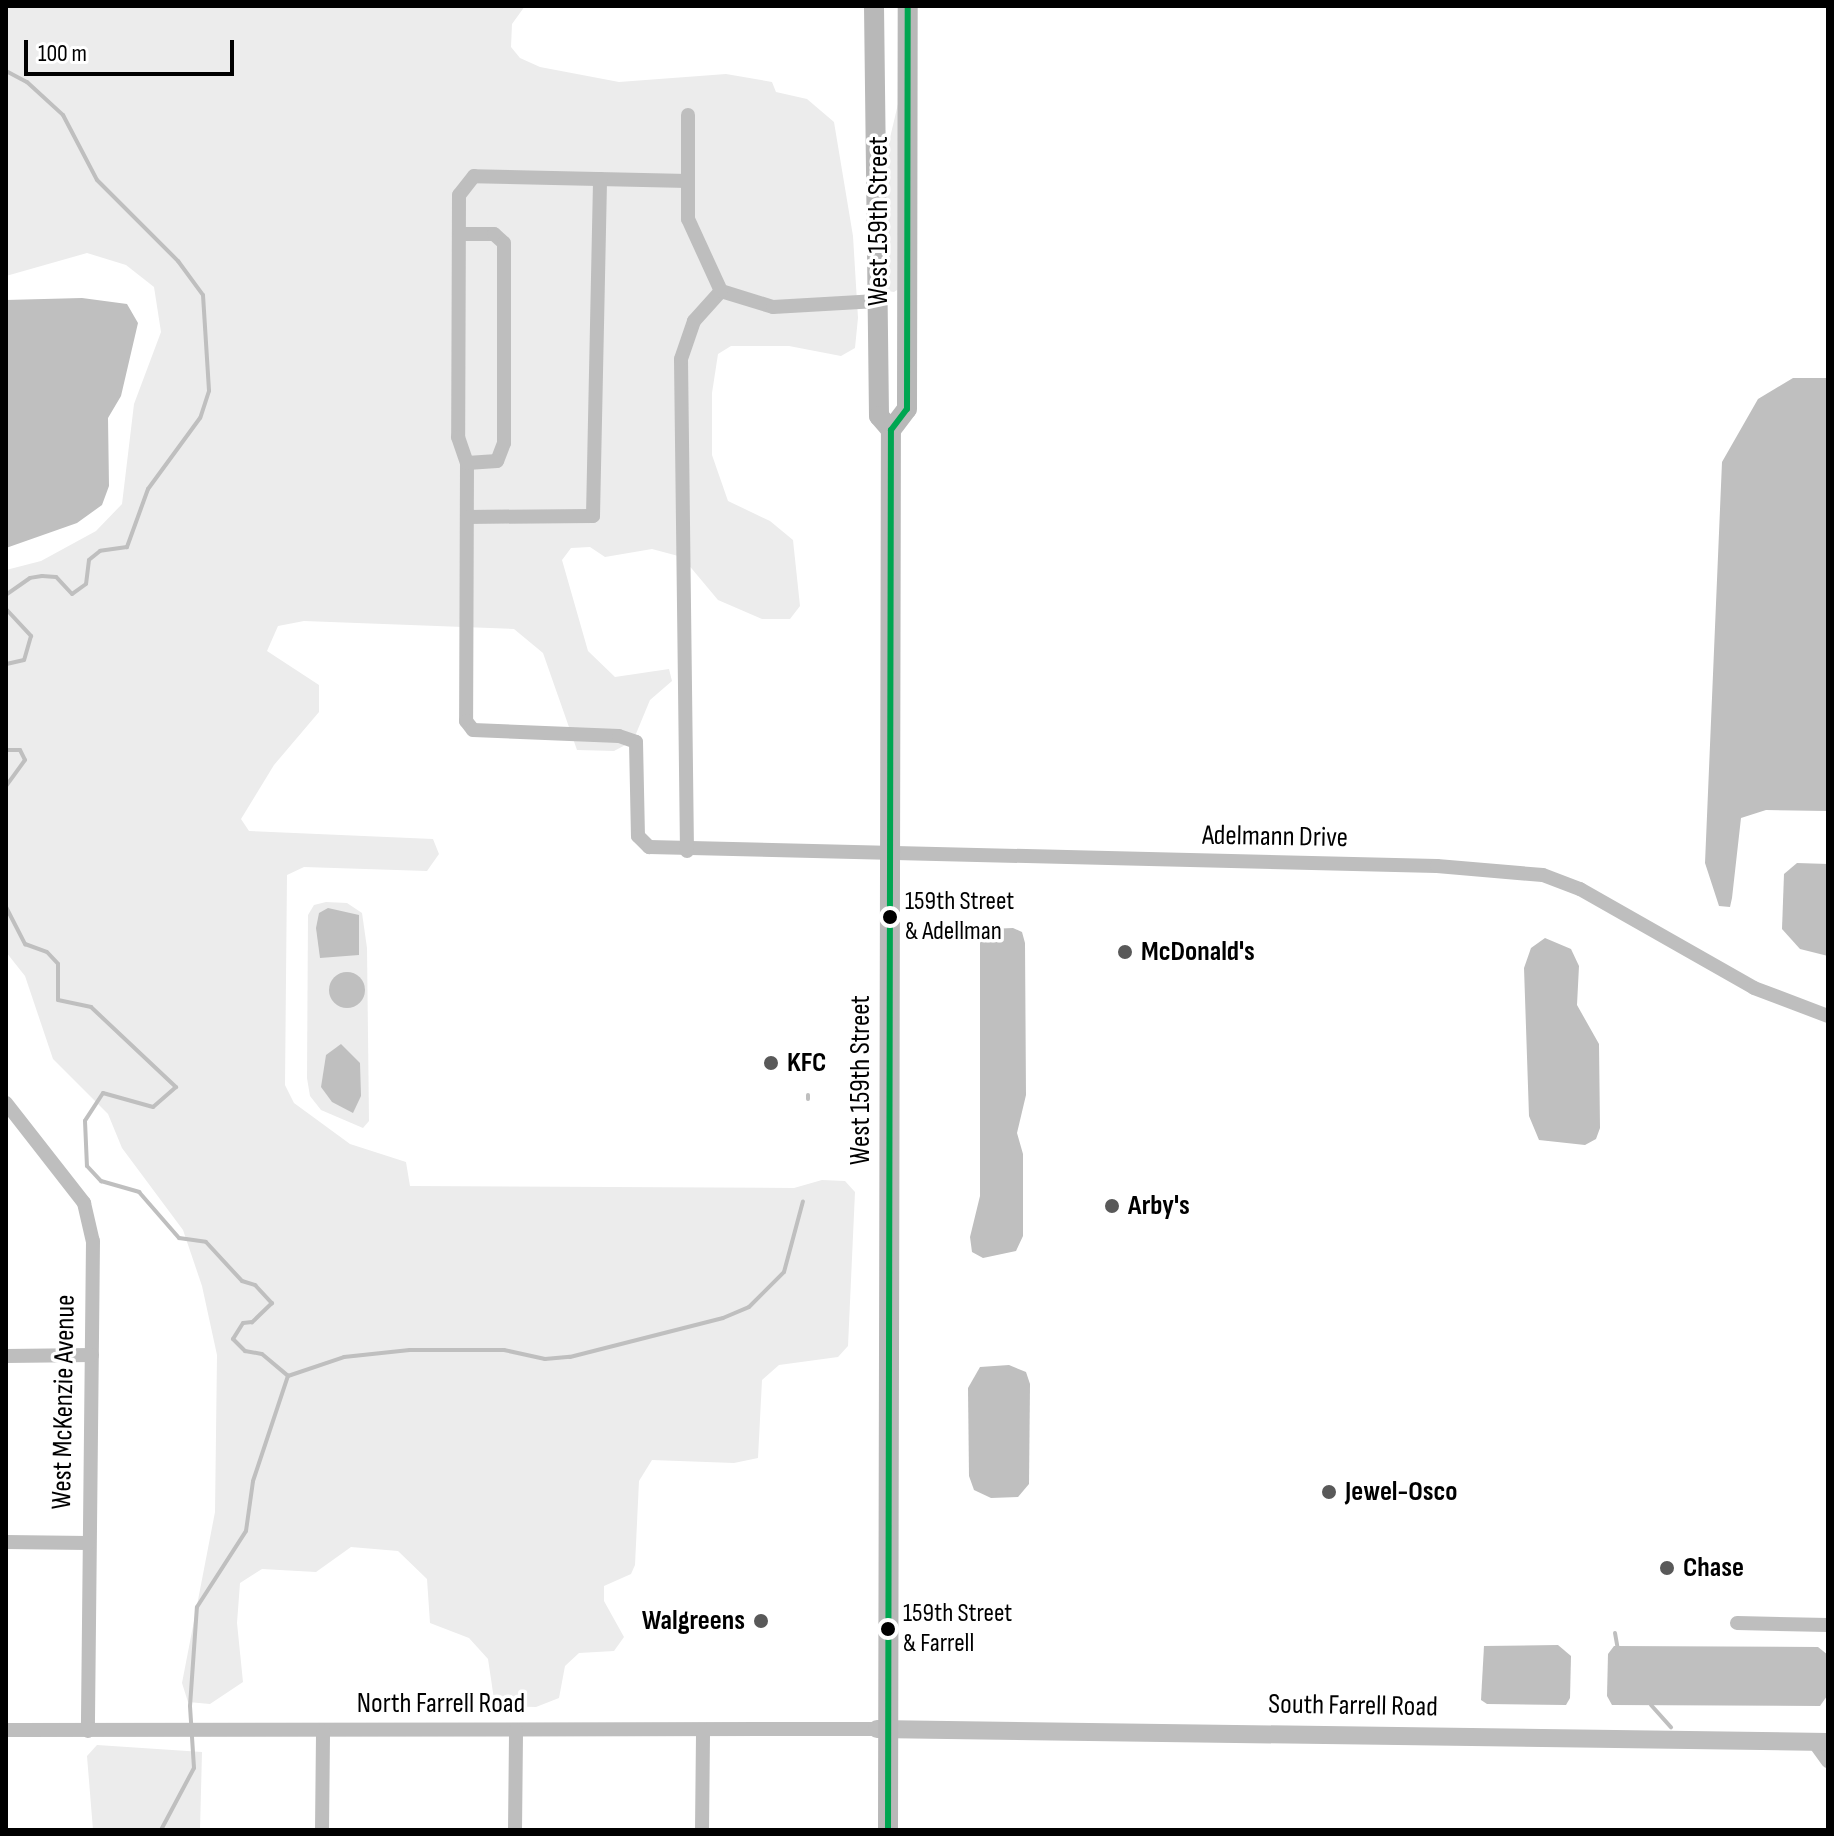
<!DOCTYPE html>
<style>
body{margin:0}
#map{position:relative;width:1834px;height:1836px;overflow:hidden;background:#fff;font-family:"Sofia Sans Condensed",sans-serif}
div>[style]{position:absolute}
.green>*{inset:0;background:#ececec}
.water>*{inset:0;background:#bfbfbf}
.round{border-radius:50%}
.stream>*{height:4px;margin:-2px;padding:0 2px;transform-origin:2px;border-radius:2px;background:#bfbfbf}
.minor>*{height:14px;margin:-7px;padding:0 7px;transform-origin:7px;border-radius:7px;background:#bebebe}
.tertiary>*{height:18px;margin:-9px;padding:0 9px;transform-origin:9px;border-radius:9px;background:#bebebe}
.secondary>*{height:20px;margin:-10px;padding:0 10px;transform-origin:10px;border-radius:10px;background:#b8b8b8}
.bus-1>*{height:6px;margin:-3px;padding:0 3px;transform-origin:3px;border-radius:3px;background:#00a651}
.dots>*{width:22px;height:22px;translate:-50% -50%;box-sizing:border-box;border:4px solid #fff;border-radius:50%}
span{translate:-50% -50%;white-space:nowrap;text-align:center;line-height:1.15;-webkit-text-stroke:7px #fff;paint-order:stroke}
.bus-label{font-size:26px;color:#000}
.left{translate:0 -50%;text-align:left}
.street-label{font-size:28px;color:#000}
.poi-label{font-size:28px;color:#000;font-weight:700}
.right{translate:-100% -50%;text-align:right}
.frame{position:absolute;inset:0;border:8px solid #000;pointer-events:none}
.scale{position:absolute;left:24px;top:40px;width:210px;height:36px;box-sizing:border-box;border:4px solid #000;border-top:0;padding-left:10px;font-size:24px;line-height:28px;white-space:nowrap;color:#000;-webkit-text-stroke:6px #fff;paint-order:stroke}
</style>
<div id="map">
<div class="green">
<div style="clip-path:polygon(6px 6px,525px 6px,512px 24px,511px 47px,520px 58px,540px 67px,619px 82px,726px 74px,772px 82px,776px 92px,807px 99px,834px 122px,853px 236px,858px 318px,855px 348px,841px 356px,789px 346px,731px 346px,718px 354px,712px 393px,712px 455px,728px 501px,770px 521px,793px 540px,800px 606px,790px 619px,762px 619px,718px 600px,682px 557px,652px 549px,605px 557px,590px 547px,571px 548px,562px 560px,588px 651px,615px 677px,669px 669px,672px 681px,650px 700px,633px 741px,614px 751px,577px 750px,543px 653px,514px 629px,304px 621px,278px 626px,267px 651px,319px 685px,319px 712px,274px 765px,241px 819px,249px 831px,433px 839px,439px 854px,427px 871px,304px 867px,287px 875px,285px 1085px,294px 1103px,350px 1144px,406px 1162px,410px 1186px,794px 1188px,822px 1180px,845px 1181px,855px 1192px,848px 1346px,838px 1357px,779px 1365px,762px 1380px,758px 1458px,734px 1463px,652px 1460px,639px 1481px,635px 1565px,631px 1574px,604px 1586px,604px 1601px,624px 1637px,614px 1651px,579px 1653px,565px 1666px,559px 1698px,536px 1707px,495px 1706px,488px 1659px,469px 1638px,430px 1623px,427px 1579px,398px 1551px,351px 1547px,316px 1572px,262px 1569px,240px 1583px,237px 1623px,243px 1682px,210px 1704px,188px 1702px,182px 1683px,215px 1512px,217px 1355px,202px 1286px,183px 1230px,122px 1148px,108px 1114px,53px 1059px,25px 976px,6px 952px,6px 570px,41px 561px,96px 531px,122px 504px,134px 404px,161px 332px,154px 287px,126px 265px,87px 253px,6px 276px)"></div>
<div style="clip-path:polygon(898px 104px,897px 290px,894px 292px,887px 291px,885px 159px)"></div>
<div style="clip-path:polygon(326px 902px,347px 903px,362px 913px,367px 948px,369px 1121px,363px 1128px,321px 1110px,310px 1096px,307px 1078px,308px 915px,314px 905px)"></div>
<div style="clip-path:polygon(97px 1745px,202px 1752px,200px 1830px,93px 1830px,87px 1756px)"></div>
</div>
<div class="water">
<div style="clip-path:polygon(82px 298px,127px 304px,138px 323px,121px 396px,108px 418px,109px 486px,102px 505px,77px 523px,6px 548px,6px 300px)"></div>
<div style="clip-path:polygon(1793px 378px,1828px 378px,1828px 811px,1766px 810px,1741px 818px,1732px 898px,1730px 907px,1719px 906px,1705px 863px,1722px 462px,1758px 399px)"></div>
<div style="clip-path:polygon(1797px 863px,1828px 864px,1828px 956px,1800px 949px,1782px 929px,1784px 874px)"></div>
<div style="clip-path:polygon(328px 908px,359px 915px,359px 955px,320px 958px,316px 928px,319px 913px)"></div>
<div style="clip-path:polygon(1013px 928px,1022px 932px,1025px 943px,1026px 1095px,1017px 1133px,1023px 1154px,1023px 1236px,1016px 1251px,983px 1258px,972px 1252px,970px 1237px,980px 1196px,980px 938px,989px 929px)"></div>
<div style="clip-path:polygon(1545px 938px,1571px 949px,1579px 966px,1577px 1005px,1599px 1044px,1600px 1128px,1596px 1139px,1585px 1145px,1539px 1140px,1529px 1116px,1524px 968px,1531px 948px)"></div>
<div class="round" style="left:329px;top:972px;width:36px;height:36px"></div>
<div style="clip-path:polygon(341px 1044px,360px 1063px,361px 1096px,353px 1113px,332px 1102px,321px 1087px,326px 1055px)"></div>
<div style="clip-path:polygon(1009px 1365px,1026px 1372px,1030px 1384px,1029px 1484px,1018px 1497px,991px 1498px,974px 1490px,969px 1476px,968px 1388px,980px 1367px)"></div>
<div style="clip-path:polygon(1558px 1645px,1571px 1656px,1570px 1698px,1566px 1705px,1487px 1704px,1481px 1700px,1484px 1646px)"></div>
<div style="clip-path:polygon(1614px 1646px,1818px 1647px,1828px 1655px,1827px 1696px,1820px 1706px,1612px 1705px,1607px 1696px,1608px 1654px)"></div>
</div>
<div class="stream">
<div style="left:6px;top:71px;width:24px;rotate:28deg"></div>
<div style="left:27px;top:82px;width:49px;rotate:42.5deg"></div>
<div style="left:63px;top:115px;width:73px;rotate:62.4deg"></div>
<div style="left:97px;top:180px;width:115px;rotate:45deg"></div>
<div style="left:178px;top:261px;width:42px;rotate:53.7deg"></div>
<div style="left:203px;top:295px;width:96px;rotate:86.4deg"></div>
<div style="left:209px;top:391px;width:28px;rotate:108deg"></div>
<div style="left:200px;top:418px;width:88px;rotate:126.2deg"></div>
<div style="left:148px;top:489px;width:62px;rotate:109.9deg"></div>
<div style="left:127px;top:547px;width:27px;rotate:172deg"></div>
<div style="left:100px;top:551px;width:14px;rotate:141deg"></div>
<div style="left:89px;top:560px;width:24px;rotate:97deg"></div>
<div style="left:86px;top:584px;width:17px;rotate:144deg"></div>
<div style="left:72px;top:594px;width:23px;rotate:-133deg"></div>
<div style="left:56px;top:577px;width:14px;rotate:-176deg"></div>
<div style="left:42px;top:576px;width:12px;rotate:171deg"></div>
<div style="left:30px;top:578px;width:29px;rotate:145deg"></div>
<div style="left:6px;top:609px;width:37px;rotate:47deg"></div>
<div style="left:31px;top:636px;width:25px;rotate:106deg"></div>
<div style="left:24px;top:660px;width:18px;rotate:167deg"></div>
<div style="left:6px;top:750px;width:14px"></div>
<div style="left:20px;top:750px;width:11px;rotate:63deg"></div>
<div style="left:25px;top:760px;width:32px;rotate:126deg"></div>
<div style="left:6px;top:907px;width:42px;rotate:62.8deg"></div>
<div style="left:25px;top:944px;width:23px;rotate:20deg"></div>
<div style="left:47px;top:952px;width:16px;rotate:47deg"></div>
<div style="left:58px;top:964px;width:36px;rotate:90deg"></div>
<div style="left:58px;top:1000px;width:34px;rotate:12deg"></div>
<div style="left:91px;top:1007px;width:117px;rotate:43.3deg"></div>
<div style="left:176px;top:1087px;width:30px;rotate:139deg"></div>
<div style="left:153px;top:1107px;width:52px;rotate:-164.4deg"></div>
<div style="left:103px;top:1093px;width:33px;rotate:123deg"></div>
<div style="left:85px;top:1121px;width:45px;rotate:87.5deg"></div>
<div style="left:87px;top:1166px;width:21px;rotate:47deg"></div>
<div style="left:101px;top:1181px;width:40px;rotate:16deg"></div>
<div style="left:139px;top:1192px;width:61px;rotate:49deg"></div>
<div style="left:179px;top:1238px;width:27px;rotate:8deg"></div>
<div style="left:206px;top:1242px;width:53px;rotate:47.3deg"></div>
<div style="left:242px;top:1281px;width:14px;rotate:17deg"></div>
<div style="left:255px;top:1285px;width:25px;rotate:47deg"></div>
<div style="left:272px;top:1303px;width:28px;rotate:136deg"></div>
<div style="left:252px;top:1322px;width:9px;rotate:174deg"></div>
<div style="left:243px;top:1323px;width:19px;rotate:122deg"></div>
<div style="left:233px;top:1339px;width:17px;rotate:45deg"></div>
<div style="left:245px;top:1351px;width:17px;rotate:10deg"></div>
<div style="left:262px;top:1354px;width:34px;rotate:40deg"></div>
<div style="left:808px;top:1095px;width:4px;rotate:90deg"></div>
<div style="left:288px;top:1376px;width:59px;rotate:-18.7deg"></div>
<div style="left:344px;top:1357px;width:66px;rotate:-6.1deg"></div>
<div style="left:410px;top:1350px;width:94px"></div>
<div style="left:504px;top:1350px;width:42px;rotate:12.4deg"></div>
<div style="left:545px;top:1359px;width:25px;rotate:-5deg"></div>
<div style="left:570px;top:1357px;width:158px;rotate:-14.3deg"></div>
<div style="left:723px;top:1318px;width:28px;rotate:-23deg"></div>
<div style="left:749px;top:1307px;width:49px;rotate:-45deg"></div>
<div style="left:784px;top:1272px;width:73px;rotate:-75deg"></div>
<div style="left:1615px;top:1633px;width:17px;rotate:80deg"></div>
<div style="left:1651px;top:1705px;width:30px;rotate:48deg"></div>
<div style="left:161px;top:1830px;width:70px;rotate:-62deg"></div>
<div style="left:194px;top:1768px;width:62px;rotate:-93.7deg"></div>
<div style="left:190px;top:1706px;width:99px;rotate:-86deg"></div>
<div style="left:197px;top:1607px;width:90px;rotate:-57.2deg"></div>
<div style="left:246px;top:1531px;width:50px;rotate:-82deg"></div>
<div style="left:253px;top:1481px;width:111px;rotate:-71.6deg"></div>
</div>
<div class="minor">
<div style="left:688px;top:181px;width:214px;rotate:-178.7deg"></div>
<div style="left:474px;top:176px;width:24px;rotate:128deg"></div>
<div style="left:459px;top:195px;width:242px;rotate:90.2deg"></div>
<div style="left:458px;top:437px;width:28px;rotate:71deg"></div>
<div style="left:467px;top:463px;width:258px;rotate:90.2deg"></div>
<div style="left:466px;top:721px;width:11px;rotate:52deg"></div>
<div style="left:473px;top:730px;width:146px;rotate:2.4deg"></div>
<div style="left:619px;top:736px;width:18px;rotate:19deg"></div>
<div style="left:636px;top:742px;width:94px;rotate:88.8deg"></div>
<div style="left:638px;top:836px;width:16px;rotate:45deg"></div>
<div style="left:649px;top:847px;width:788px;rotate:1.38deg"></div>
<div style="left:1437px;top:866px;width:106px;rotate:4.9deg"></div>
<div style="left:1543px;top:875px;width:40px;rotate:21deg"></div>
<div style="left:1580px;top:889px;width:200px;rotate:29.6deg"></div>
<div style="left:1754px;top:988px;width:79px;rotate:20.7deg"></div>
<div style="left:460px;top:234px;width:34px"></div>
<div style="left:494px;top:234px;width:13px;rotate:42deg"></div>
<div style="left:504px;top:243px;width:200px;rotate:90deg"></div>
<div style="left:504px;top:443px;width:19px;rotate:111deg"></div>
<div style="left:497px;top:461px;width:30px;rotate:176deg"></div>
<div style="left:721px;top:291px;width:54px;rotate:17.1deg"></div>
<div style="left:773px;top:307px;width:104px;rotate:-3.3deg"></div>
<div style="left:467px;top:517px;width:126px;rotate:-0.5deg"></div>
<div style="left:593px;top:516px;width:337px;rotate:-88.8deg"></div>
<div style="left:687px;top:851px;width:492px;rotate:-90.7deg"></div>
<div style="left:681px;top:359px;width:40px;rotate:-71.1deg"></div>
<div style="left:694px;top:321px;width:40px;rotate:-48deg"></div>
<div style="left:721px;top:291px;width:79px;rotate:-114.6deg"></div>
<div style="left:688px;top:219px;width:104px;rotate:-90deg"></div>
<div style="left:6px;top:1103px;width:127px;rotate:52deg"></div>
<div style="left:84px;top:1203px;width:39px;rotate:77deg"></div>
<div style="left:93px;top:1241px;width:490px;rotate:90.6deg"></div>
<div style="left:6px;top:1356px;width:86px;rotate:-0.7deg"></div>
<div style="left:6px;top:1542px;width:82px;rotate:0.7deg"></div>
<div style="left:1737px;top:1623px;width:91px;rotate:1.3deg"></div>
<div style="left:6px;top:1730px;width:871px;rotate:-0.07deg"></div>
<div style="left:1814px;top:1742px;width:24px;rotate:54deg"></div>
<div style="left:322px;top:1830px;width:99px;rotate:-89.4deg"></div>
<div style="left:515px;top:1830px;width:100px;rotate:-89.4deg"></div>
<div style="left:702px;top:1830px;width:100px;rotate:-89.4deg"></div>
</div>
<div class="tertiary">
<div style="left:877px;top:1729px;width:951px;rotate:0.78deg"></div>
</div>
<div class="secondary">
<div style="left:874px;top:6px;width:410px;rotate:89.3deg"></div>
<div style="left:879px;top:416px;width:18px;rotate:49deg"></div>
<div style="left:888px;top:1830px;width:1400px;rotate:-89.88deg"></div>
<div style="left:891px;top:430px;width:26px;rotate:-53deg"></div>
<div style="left:907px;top:409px;width:403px;rotate:-89.9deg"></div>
</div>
<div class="bus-1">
<div style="left:888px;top:1830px;width:1400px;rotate:-89.88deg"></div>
<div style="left:891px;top:430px;width:26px;rotate:-53deg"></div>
<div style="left:907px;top:409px;width:403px;rotate:-89.9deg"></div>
</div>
<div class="dots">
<div style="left:890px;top:917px;background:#000"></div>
<div style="left:1125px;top:952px;background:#595959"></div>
<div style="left:771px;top:1063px;background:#595959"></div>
<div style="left:1112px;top:1206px;background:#595959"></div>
<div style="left:1329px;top:1492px;background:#595959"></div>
<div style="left:1667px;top:1568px;background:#595959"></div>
<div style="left:761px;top:1621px;background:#595959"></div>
<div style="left:888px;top:1629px;background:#000"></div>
</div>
<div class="bus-label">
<span class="left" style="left:905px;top:917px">159th Street<br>&amp; Adellman</span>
<span class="left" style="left:903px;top:1629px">159th Street<br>&amp; Farrell</span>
</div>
<div class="street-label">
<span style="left:879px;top:221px;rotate:-90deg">West 159th Street</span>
<span style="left:1275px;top:837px;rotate:1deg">Adelmann Drive</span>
<span style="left:861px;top:1080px;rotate:-90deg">West 159th Street</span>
<span style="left:64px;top:1402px;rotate:-89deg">West McKenzie Avenue</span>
<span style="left:441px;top:1704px">North Farrell Road</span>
<span style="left:1353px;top:1706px;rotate:1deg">South Farrell Road</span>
</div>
<div class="poi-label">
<span class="left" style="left:1141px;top:952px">McDonald's</span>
<span class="left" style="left:787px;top:1063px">KFC</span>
<span class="left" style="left:1128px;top:1206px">Arby's</span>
<span class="left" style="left:1345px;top:1492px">Jewel-Osco</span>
<span class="left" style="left:1683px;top:1568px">Chase</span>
<span class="right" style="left:745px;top:1621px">Walgreens</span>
</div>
<div class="frame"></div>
<div class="scale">100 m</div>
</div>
